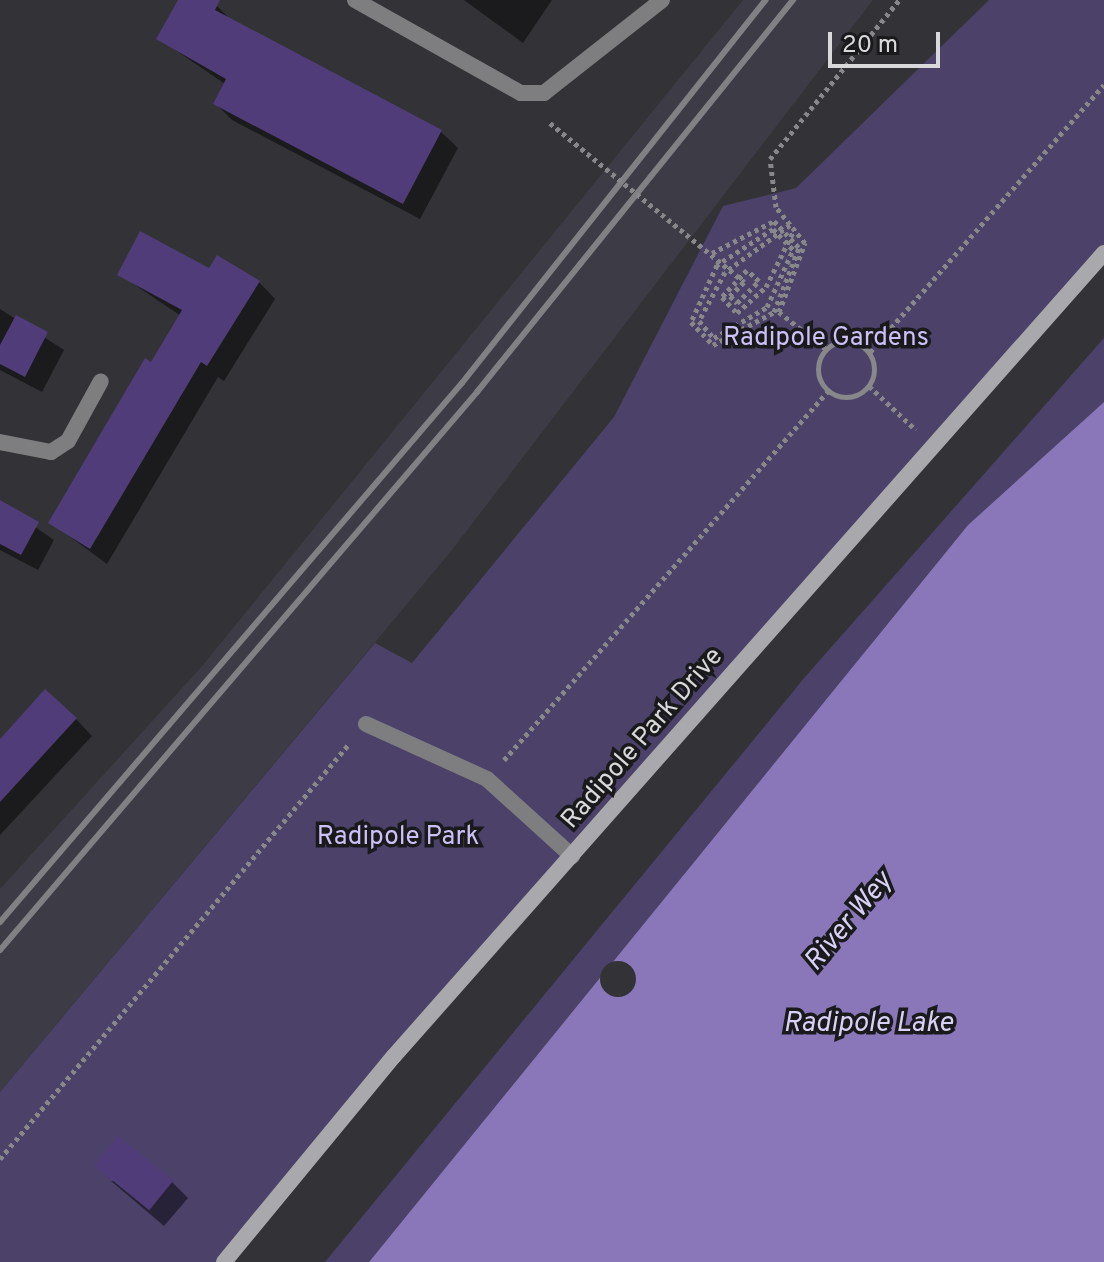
<!DOCTYPE html>
<style>
body{margin:0}
#map{position:relative;width:1104px;height:1262px;overflow:hidden;background:#333236;font-family:Overpass,sans-serif}
div>[style]{position:absolute}
.built>*{inset:0;background:#3d3b45}
.green>*{inset:0;background:#4c4169}
.water>*{inset:0;background:#8977ba}
.pier>*{inset:0;background:#333236}
.round{border-radius:50%}
.shadow>*{inset:0;background:#0007}
.building>*{inset:0;background:#4f3c79;transform-origin:0 0}
.path>*{height:5px;margin-top:-2.5px;transform-origin:0;background:repeating-linear-gradient(90deg,#88878a 0 4px,transparent 0 8px)}
.path>.ring{margin:-2.5px;padding:0;box-sizing:content-box;background:none;border:5px solid #88878a;border-radius:50%}
.lane>*{height:16px;margin:-8px;padding:0 8px;transform-origin:8px;border-radius:8px;background:#7e7e80}
.street>*{height:16px;margin:-8px;padding:0 8px;transform-origin:8px;border-radius:8px;background:#7e7e80}
.secondary>*{height:16px;margin:-8px;padding:0 8px;transform-origin:8px;border-radius:8px;background:#a9a8ac}
.rail>*{height:6px;margin:-3px;padding:0 3px;transform-origin:3px;border-radius:3px;background:#818084}
.path-bridge>*{height:5px;margin-top:-2.5px;transform-origin:0;background:repeating-linear-gradient(90deg,#88878a 0 4px,transparent 0 8px)}
span{translate:-50% -50%;white-space:nowrap;text-align:center;line-height:1.15;-webkit-text-stroke:7px #1a1a1c;paint-order:stroke}
.park-label{font-size:26px;color:#cdbff7}
.street-label{font-size:26px;color:#d9d8db}
.water-label{font-size:28px;color:#d9d0f6;font-style:italic}
.scale{position:absolute;left:828px;top:32px;width:112px;height:36px;box-sizing:border-box;border:4px solid #d9d8db;border-top:0;padding-left:10px;font-size:24px;line-height:28px;white-space:nowrap;color:#d9d8db;-webkit-text-stroke:6px #1a1a1c;paint-order:stroke}
</style>
<div id="map">
<div class="built">
<div style="clip-path:polygon(743px 0,873px 0,452px 550px,0 1092px,0 889px,203px 665px)"></div>
</div>
<div class="green">
<div style="clip-path:polygon(989px 0,1104px 0,1104px 253px,224px 1262px,0 1262px,0 1092px,375px 643px,412px 663px,614px 417px,723px 206px,796px 188px)"></div>
<div style="clip-path:polygon(1104px 338px,1104px 402px,968px 525px,369px 1262px,325px 1262px,805px 677px)"></div>
</div>
<div class="water">
<div style="clip-path:polygon(1104px 402px,1104px 1262px,369px 1262px,968px 525px)"></div>
</div>
<div class="pier">
<div class="round" style="left:600px;top:961px;width:36px;height:36px"></div>
</div>
<div class="shadow">
<div style="clip-path:polygon(180px 0,211px 0,233px 22px,441px 132px,458px 148px,420px 219px,232px 120px,215px 103px,225px 84px,158px 38px)"></div>
<div style="clip-path:polygon(464px 0,552px 0,523px 43px)"></div>
<div style="clip-path:polygon(210px 271px,259px 282px,275px 299px,224px 381px,218px 377px,107px 564px,50px 522px,181px 316px,119px 274px)"></div>
<div style="clip-path:polygon(0 309px,64px 350px,42px 392px,0 370px)"></div>
<div style="clip-path:polygon(0 503px,54px 540px,38px 570px,0 550px)"></div>
<div style="clip-path:polygon(76px 719px,92px 736px,0 835px,0 744px)"></div>
<div style="clip-path:polygon(111px 1181px,172px 1182px,188px 1198px,164px 1226px)"></div>
</div>
<div class="building">
<div style="clip-path:polygon(178px 0,220px 0,215px 10px,442px 130px,403px 204px,213px 104px,226px 79px,156px 39px)"></div>
<div style="clip-path:polygon(140px 231px,209px 268px,217px 255px,260px 281px,207px 366px,201px 362px,90px 549px,48px 523px,145px 358px,151px 362px,182px 310px,117px 275px)"></div>
<div style="clip-path:polygon(16px 315px,48px 332px,25px 377px,0 364px,0 345px)"></div>
<div style="clip-path:polygon(0 500px,39px 522px,21px 555px,0 544px)"></div>
<div style="clip-path:polygon(45px 689px,77px 718px,0 802px,0 739px)"></div>
<div style="left:118px;top:1136px;width:71px;height:38px;rotate:39deg"></div>
</div>
<div class="path">
<div style="left:790px;top:225px;width:80px;rotate:144.1deg"></div>
<div style="left:725px;top:272px;width:55px;rotate:118deg"></div>
<div style="left:699px;top:321px;width:23px;rotate:49deg"></div>
<div style="left:714px;top:338px;width:61px;rotate:-30.3deg"></div>
<div style="left:767px;top:307px;width:63px;rotate:-65.5deg"></div>
<div style="left:773px;top:229px;width:67px;rotate:147.3deg"></div>
<div style="left:717px;top:265px;width:63px;rotate:114.5deg"></div>
<div style="left:691px;top:322px;width:32px;rotate:46deg"></div>
<div style="left:713px;top:345px;width:69px;rotate:-28.4deg"></div>
<div style="left:774px;top:312px;width:69px;rotate:-68.7deg"></div>
<div style="left:712px;top:253px;width:70px;rotate:-27.3deg"></div>
<div style="left:744px;top:282px;width:20px;rotate:135deg"></div>
<div style="left:730px;top:296px;width:10px;rotate:45deg"></div>
<div style="left:737px;top:303px;width:31px;rotate:-45deg"></div>
<div style="left:759px;top:281px;width:16px;rotate:-137deg"></div>
<div style="left:747px;top:270px;width:37px;rotate:133deg"></div>
<div style="left:722px;top:297px;width:22px;rotate:47deg"></div>
<div style="left:737px;top:313px;width:39px;rotate:-42deg"></div>
<div style="left:766px;top:287px;width:64px;rotate:-63.8deg"></div>
<div class="ring" style="left:818px;top:341px;width:51px;height:51px"></div>
<div style="left:826px;top:349px;width:60px;rotate:-141.8deg"></div>
<div style="left:779px;top:312px;width:74px;rotate:-69.4deg"></div>
<div style="left:805px;top:243px;width:46px;rotate:-128.9deg"></div>
<div style="left:776px;top:207px;width:48px;rotate:-97.1deg"></div>
<div style="left:770px;top:159px;width:205px;rotate:-50.9deg"></div>
<div style="left:870px;top:352px;width:355px;rotate:-48.8deg"></div>
<div style="left:869px;top:386px;width:64px;rotate:43.1deg"></div>
<div style="left:504px;top:760px;width:491px;rotate:-48.7deg"></div>
<div style="left:0;top:1159px;width:542px;rotate:-49.94deg"></div>
</div>
<div class="lane">
<div style="left:366px;top:724px;width:133px;rotate:24.4deg"></div>
<div style="left:487px;top:779px;width:115px;rotate:42.2deg"></div>
</div>
<div class="street">
<div style="left:355px;top:0;width:190px;rotate:29.3deg"></div>
<div style="left:521px;top:93px;width:23px"></div>
<div style="left:544px;top:93px;width:150px;rotate:-38.2deg"></div>
<div style="left:0;top:442px;width:52px;rotate:11.1deg"></div>
<div style="left:51px;top:452px;width:20px;rotate:-33deg"></div>
<div style="left:68px;top:441px;width:68px;rotate:-61.2deg"></div>
</div>
<div class="secondary">
<div style="left:224px;top:1262px;width:267px;rotate:-50.5deg"></div>
<div style="left:394px;top:1056px;width:1072px;rotate:-48.52deg"></div>
</div>
<div class="rail">
<div style="left:0;top:922px;width:710px;rotate:-49.4deg"></div>
<div style="left:462px;top:383px;width:489px;rotate:-51.6deg"></div>
<div style="left:0;top:950px;width:734px;rotate:-49.47deg"></div>
<div style="left:477px;top:392px;width:504px;rotate:-51.13deg"></div>
</div>
<div class="path-bridge">
<div style="left:550px;top:123px;width:251px;rotate:39.3deg"></div>
<div style="left:774px;top:221px;width:37px;rotate:47deg"></div>
<div style="left:773px;top:229px;width:29px;rotate:46deg"></div>
</div>
<div class="park-label">
<span style="left:826px;top:339px">Radipole Gardens</span>
<span style="left:398px;top:838px">Radipole Park</span>
</div>
<div class="street-label">
<span style="left:643px;top:739px;rotate:-49deg">Radipole Park Drive</span>
</div>
<div class="water-label">
<span style="left:849px;top:922px;rotate:-50deg">River Wey</span>
<span style="left:868px;top:1024px">Radipole Lake</span>
</div>
<div class="scale">20 m</div>
</div>
